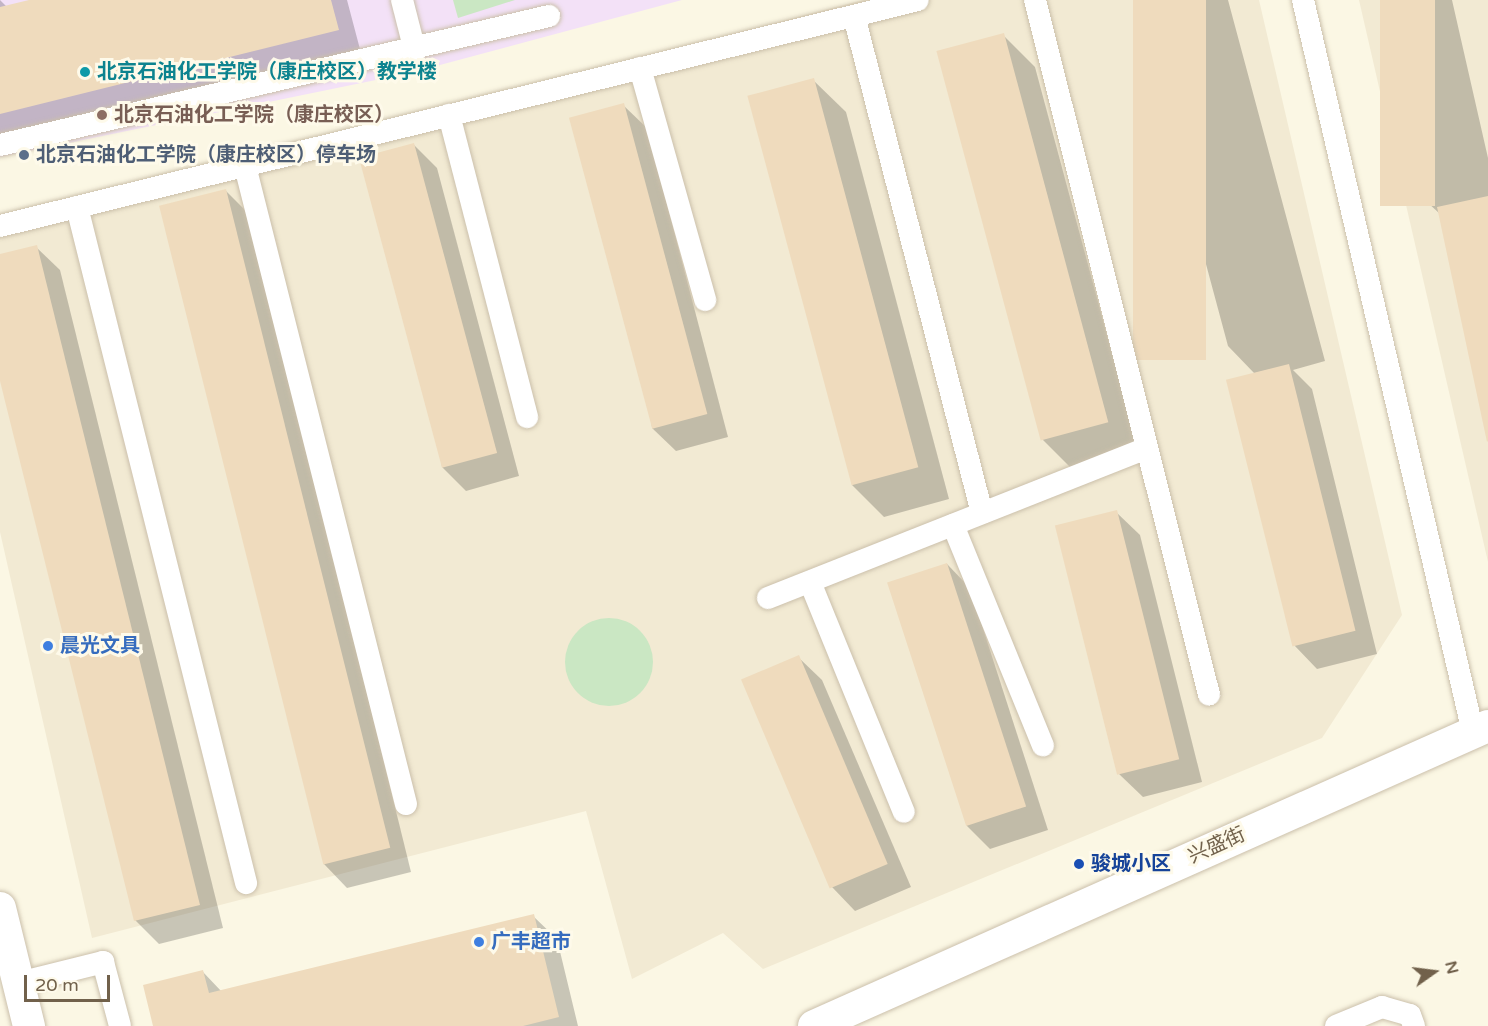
<!DOCTYPE html>
<meta charset="utf-8">
<style>
body{margin:0}
#map{position:relative;width:1488px;height:1026px;overflow:hidden;background:#fbf7e4;font-family:"Varela Round","Noto Sans SC",sans-serif}
div>[style]{position:absolute}
.residential>*{inset:0;background:#f2ead3}
.education>*{inset:0;background:#f3e1f7}
.green>*{inset:0;background:#cae7c3}
.round{border-radius:50%}
.shadow>*{inset:0;background:#0003}
.building>*{inset:0;background:#efdbbd;transform-origin:0 0}
.roads{filter:drop-shadow(0 0 2px #cbc0ab) drop-shadow(0 0 2px #cbc0ab)}
.street>*{height:22px;margin:-11px;padding:0 11px;transform-origin:11px;border-radius:11px;background:#fff}
.secondary>*{height:32px;margin:-16px;padding:0 16px;transform-origin:16px;border-radius:16px;background:#fff}
.dots>*{width:16px;height:16px;translate:-50% -50%;box-sizing:border-box;border:3px solid #fefaea;border-radius:50%}
span{translate:-50% -50%;white-space:nowrap;text-align:center;line-height:1.15;-webkit-text-stroke:6px #fefaea;paint-order:stroke}
.culture-label{font-size:20px;color:#0d838f;font-weight:700}
.left{translate:0 -50%;text-align:left}
.education-label{font-size:20px;color:#785e54;font-weight:700}
.service-label{font-size:20px;color:#4e5e75;font-weight:700}
.shop-label{font-size:20px;color:#366cbe;font-weight:700}
.street-label{font-size:20px;color:#71614b}
.transit-label{font-size:20px;color:#164399;font-weight:700}
.north{position:absolute;left:1404px;top:942px;width:60px;height:60px;-webkit-text-stroke:4px #fefaea;paint-order:stroke;rotate:76deg;font-size:16px;font-weight:700;line-height:24px;text-align:center;color:#71614b}
.north::after{content:'';display:block;margin:auto;width:21px;height:27px;background:#71614b;clip-path:polygon(50% 0,100% 100%,50% 72%,0 100%)}
.scale{position:absolute;left:24px;top:975px;width:86px;height:27px;box-sizing:border-box;border:3px solid #71614b;border-top:0;padding-left:8px;font-size:18px;line-height:21px;white-space:nowrap;color:#71614b;-webkit-text-stroke:4px #fefaea;paint-order:stroke}
</style>
<div id="map">
<div class="residential">
<div style="clip-path:polygon(863px 0,1259px 0,1402px 615px,1322px 738px,763px 969px,723px 933px,632px 979px,586px 811px,92px 938px,0 532px,0 225px)"></div>
<div style="clip-path:polygon(1359px 0,1488px 0,1488px 562px)"></div>
</div>
<div class="education">
<div style="clip-path:polygon(0 0,682px 0,410px 73px,0 157px)"></div>
</div>
<div class="green">
<div style="clip-path:polygon(453px 0,515px 0,458px 18px)"></div>
<div class="round" style="left:565px;top:618px;width:88px;height:88px"></div>
</div>
<div class="shadow">
<div style="clip-path:polygon(0 0,7px 7px,35px 0,347px 0,361px 53px,0 142px)"></div>
<div style="clip-path:polygon(1135px 0,1228px 0,1325px 361px,1293px 370px,1312px 389px,1377px 654px,1317px 669px,1294px 645px,1255px 374px,1228px 346px)"></div>
<div style="clip-path:polygon(1382px 0,1452px 0,1488px 158px,1488px 439px,1440px 214px,1426px 201px)"></div>
<div style="clip-path:polygon(1003px 35px,1035px 67px,1139px 454px,1074px 471px,1042px 439px)"></div>
<div style="clip-path:polygon(813px 80px,846px 112px,949px 499px,884px 517px,852px 485px)"></div>
<div style="clip-path:polygon(623px 105px,647px 128px,728px 437px,676px 451px,652px 428px)"></div>
<div style="clip-path:polygon(414px 145px,437px 168px,519px 476px,466px 491px,442px 467px)"></div>
<div style="clip-path:polygon(225px 190px,249px 214px,411px 872px,347px 888px,324px 864px)"></div>
<div style="clip-path:polygon(36px 247px,60px 270px,223px 928px,159px 944px,135px 920px,0 375px,0 256px)"></div>
<div style="clip-path:polygon(1116px 512px,1140px 535px,1202px 782px,1143px 797px,1119px 774px)"></div>
<div style="clip-path:polygon(947px 564px,970px 588px,1048px 830px,990px 849px,967px 826px,889px 583px)"></div>
<div style="clip-path:polygon(798px 657px,822px 680px,911px 887px,855px 911px,832px 887px)"></div>
<div style="clip-path:polygon(533px 916px,557px 939px,578px 1026px,154px 1026px,203px 972px,222px 992px)"></div>
</div>
<div class="building">
<div style="clip-path:polygon(29px 0,331px 0,339px 30px,0 114px,0 7px)"></div>
<div style="left:1133px;top:0;width:73px;height:360px"></div>
<div style="left:1380px;top:0;width:55px;height:206px"></div>
<div style="left:1004px;top:33px;width:403px;height:70px;rotate:75deg"></div>
<div style="left:814px;top:78px;width:403px;height:69px;rotate:75deg"></div>
<div style="left:624px;top:103px;width:322px;height:57px;rotate:75deg"></div>
<div style="left:414px;top:143px;width:321px;height:57px;rotate:75deg"></div>
<div style="left:226px;top:189px;width:679px;height:69px;rotate:76deg"></div>
<div style="clip-path:polygon(1488px 196px,1488px 441px,1487px 442px,1437px 207px)"></div>
<div style="clip-path:polygon(37px 245px,200px 905px,134px 921px,0 381px,0 254px)"></div>
<div style="left:1289px;top:364px;width:275px;height:65px;rotate:76deg"></div>
<div style="left:1117px;top:510px;width:257px;height:64px;rotate:76deg"></div>
<div style="left:947px;top:563px;width:256px;height:63px;rotate:72deg"></div>
<div style="left:799px;top:655px;width:227px;height:63px;rotate:67deg"></div>
<div style="clip-path:polygon(534px 914px,559px 1017px,523px 1026px,153px 1026px,143px 985px,203px 970px,209px 993px)"></div>
</div>
<div class="roads">
<div class="street">
<div style="left:402px;top:0;width:53px;rotate:75.7deg"></div>
<div style="left:1035px;top:0;width:716px;rotate:75.94deg"></div>
<div style="left:1303px;top:0;width:751px;rotate:76.93deg"></div>
<div style="left:854px;top:16px;width:513px;rotate:75.56deg"></div>
<div style="left:640px;top:68px;width:241px;rotate:74.3deg"></div>
<div style="left:449px;top:115px;width:312px;rotate:75.5deg"></div>
<div style="left:0;top:145px;width:564px;rotate:-13.22deg"></div>
<div style="left:245px;top:166px;width:658px;rotate:75.84deg"></div>
<div style="left:77px;top:207px;width:697px;rotate:75.96deg"></div>
<div style="left:0;top:226px;width:945px;rotate:-13.83deg"></div>
<div style="left:953px;top:525px;width:238px;rotate:67.8deg"></div>
<div style="left:810px;top:582px;width:248px;rotate:67.8deg"></div>
<div style="left:768px;top:598px;width:405px;rotate:-21.6deg"></div>
<div style="left:19px;top:983px;width:87px;rotate:-14deg"></div>
<div style="left:103px;top:962px;width:66px;rotate:75.1deg"></div>
<div style="left:1336px;top:1026px;width:50px;rotate:-22.4deg"></div>
<div style="left:1382px;top:1007px;width:29px;rotate:16deg"></div>
<div style="left:1410px;top:1015px;width:12px;rotate:70deg"></div>
</div>
<div class="secondary">
<div style="left:0;top:908px;width:122px;rotate:76.2deg"></div>
<div style="left:814px;top:1026px;width:738px;rotate:-23.99deg"></div>
</div>
</div>
<div class="dots">
<div style="left:85px;top:72px;background:#0f9aa8"></div>
<div style="left:102px;top:115px;background:#8d6e63"></div>
<div style="left:24px;top:155px;background:#5c6f8a"></div>
<div style="left:48px;top:646px;background:#3f7fe0"></div>
<div style="left:1079px;top:864px;background:#1a4fb4"></div>
<div style="left:479px;top:942px;background:#3f7fe0"></div>
</div>
<div class="culture-label">
<span class="left" style="left:97px;top:72px">北京石油化工学院（康庄校区）教学楼</span>
</div>
<div class="education-label">
<span class="left" style="left:114px;top:115px">北京石油化工学院（康庄校区）</span>
</div>
<div class="service-label">
<span class="left" style="left:36px;top:155px">北京石油化工学院（康庄校区）停车场</span>
</div>
<div class="shop-label">
<span class="left" style="left:60px;top:646px">晨光文具</span>
<span class="left" style="left:491px;top:942px">广丰超市</span>
</div>
<div class="street-label">
<span style="left:1217px;top:846px;rotate:-24deg">兴盛街</span>
</div>
<div class="transit-label">
<span class="left" style="left:1091px;top:864px">骏城小区</span>
</div>
<div class="north">N</div>
<div class="scale">20 m</div>
</div>
